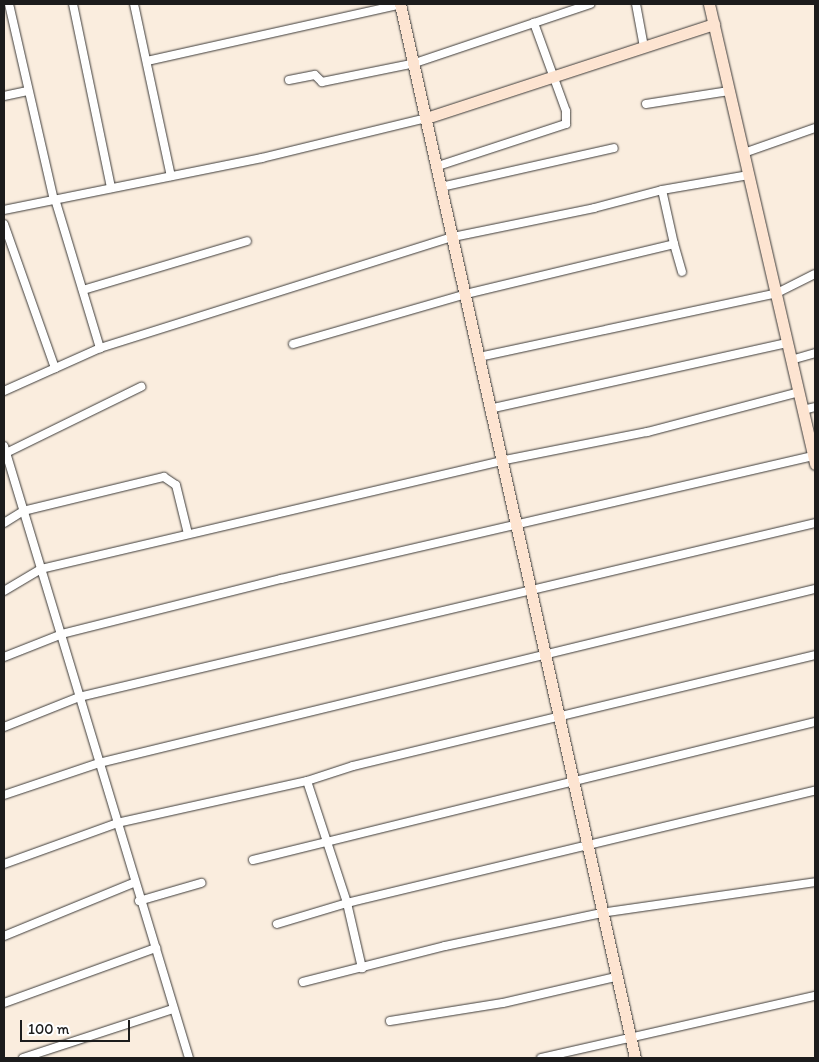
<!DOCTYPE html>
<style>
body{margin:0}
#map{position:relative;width:819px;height:1062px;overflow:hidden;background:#faedde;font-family:Itim,sans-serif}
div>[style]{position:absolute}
.roads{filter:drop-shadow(0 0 1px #3d3b39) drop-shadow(0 0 1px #3d3b39)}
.street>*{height:8px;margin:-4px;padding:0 4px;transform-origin:4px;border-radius:4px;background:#fff}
.secondary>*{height:11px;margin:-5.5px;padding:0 5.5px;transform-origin:5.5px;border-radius:5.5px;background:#fde4d1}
span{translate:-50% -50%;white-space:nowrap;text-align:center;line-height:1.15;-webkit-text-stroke:4px #fff;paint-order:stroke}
.frame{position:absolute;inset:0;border:5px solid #1c1c1c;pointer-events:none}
.scale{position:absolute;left:20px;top:1020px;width:110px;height:22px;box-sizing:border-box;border:2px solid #1c1c1c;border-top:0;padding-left:6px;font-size:15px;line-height:18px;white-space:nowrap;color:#1c1c1c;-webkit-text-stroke:4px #fff;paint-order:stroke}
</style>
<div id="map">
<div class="roads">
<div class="street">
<div style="left:9px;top:4px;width:201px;rotate:77.1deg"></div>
<div style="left:73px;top:4px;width:188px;rotate:78.3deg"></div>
<div style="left:134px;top:4px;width:176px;rotate:77.9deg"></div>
<div style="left:636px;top:4px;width:44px;rotate:79.5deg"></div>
<div style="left:147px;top:61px;width:260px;rotate:-12.6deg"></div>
<div style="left:289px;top:80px;width:26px;rotate:-11deg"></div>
<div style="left:315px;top:75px;width:10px;rotate:45deg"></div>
<div style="left:322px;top:82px;width:95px;rotate:-11.5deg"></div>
<div style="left:415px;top:63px;width:185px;rotate:-18.6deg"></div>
<div style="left:4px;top:96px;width:24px;rotate:-12deg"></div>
<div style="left:646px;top:104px;width:84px;rotate:-8.9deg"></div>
<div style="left:744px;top:153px;width:75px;rotate:-19.4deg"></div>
<div style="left:435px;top:167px;width:138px;rotate:-18.2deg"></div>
<div style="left:566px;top:124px;width:13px;rotate:-90deg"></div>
<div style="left:566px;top:111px;width:94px;rotate:-110deg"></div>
<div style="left:441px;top:187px;width:177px;rotate:-12.7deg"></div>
<div style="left:55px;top:199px;width:156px;rotate:73.2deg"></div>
<div style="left:4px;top:210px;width:263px;rotate:-11.4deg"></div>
<div style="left:262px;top:158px;width:169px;rotate:-13.7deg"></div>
<div style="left:4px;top:224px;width:153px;rotate:70.5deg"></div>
<div style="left:674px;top:244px;width:29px;rotate:74deg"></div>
<div style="left:83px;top:290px;width:171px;rotate:-16.6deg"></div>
<div style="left:293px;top:344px;width:180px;rotate:-16.1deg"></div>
<div style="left:466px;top:294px;width:214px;rotate:-13.5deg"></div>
<div style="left:674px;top:244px;width:55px;rotate:-102.5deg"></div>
<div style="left:479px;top:357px;width:305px;rotate:-12.1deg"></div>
<div style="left:777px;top:293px;width:42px;rotate:-26.6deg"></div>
<div style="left:791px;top:360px;width:25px;rotate:-16deg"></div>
<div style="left:4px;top:391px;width:105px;rotate:-24.1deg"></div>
<div style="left:100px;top:348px;width:370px;rotate:-17.5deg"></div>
<div style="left:453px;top:237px;width:144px;rotate:-11.6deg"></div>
<div style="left:594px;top:208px;width:70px;rotate:-14.8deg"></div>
<div style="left:662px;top:190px;width:88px;rotate:-9.8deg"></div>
<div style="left:489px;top:409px;width:305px;rotate:-12.5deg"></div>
<div style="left:803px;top:410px;width:12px;rotate:-14deg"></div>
<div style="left:4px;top:446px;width:639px;rotate:73.18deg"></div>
<div style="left:4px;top:454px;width:153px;rotate:-26.1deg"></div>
<div style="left:4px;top:523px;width:22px;rotate:-32deg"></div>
<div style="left:23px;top:511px;width:145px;rotate:-13.6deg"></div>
<div style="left:164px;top:477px;width:14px;rotate:34deg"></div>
<div style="left:176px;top:485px;width:50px;rotate:76.2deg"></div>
<div style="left:4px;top:591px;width:43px;rotate:-30.7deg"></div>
<div style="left:41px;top:569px;width:472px;rotate:-13.2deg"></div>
<div style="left:500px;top:461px;width:150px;rotate:-11.2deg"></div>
<div style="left:647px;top:432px;width:157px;rotate:-14.7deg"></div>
<div style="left:4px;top:657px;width:62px;rotate:-21.6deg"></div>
<div style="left:62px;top:634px;width:226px;rotate:-14.1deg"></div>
<div style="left:281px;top:579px;width:546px;rotate:-13.02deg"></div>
<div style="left:4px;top:727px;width:81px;rotate:-21.8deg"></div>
<div style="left:79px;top:697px;width:756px;rotate:-13.3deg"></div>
<div style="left:307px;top:781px;width:128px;rotate:71.8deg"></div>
<div style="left:347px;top:903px;width:67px;rotate:77deg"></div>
<div style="left:4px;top:795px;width:100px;rotate:-18.6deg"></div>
<div style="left:99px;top:763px;width:737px;rotate:-13.66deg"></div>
<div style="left:253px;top:860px;width:579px;rotate:-13.8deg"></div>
<div style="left:4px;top:864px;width:120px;rotate:-19.9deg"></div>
<div style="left:117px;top:823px;width:195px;rotate:-12.5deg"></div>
<div style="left:307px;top:781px;width:48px;rotate:-18.1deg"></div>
<div style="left:353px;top:766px;width:475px;rotate:-13.5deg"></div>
<div style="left:139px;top:901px;width:65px;rotate:-16.2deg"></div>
<div style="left:277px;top:924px;width:73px;rotate:-16.7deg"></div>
<div style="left:347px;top:903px;width:481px;rotate:-13.5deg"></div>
<div style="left:4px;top:936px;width:139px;rotate:-22.3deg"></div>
<div style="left:303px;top:982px;width:146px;rotate:-14.2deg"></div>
<div style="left:445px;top:946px;width:159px;rotate:-11.9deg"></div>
<div style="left:601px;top:913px;width:216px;rotate:-8.2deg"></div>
<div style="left:4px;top:1003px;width:162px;rotate:-19.9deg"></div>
<div style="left:390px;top:1021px;width:114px;rotate:-9.1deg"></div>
<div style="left:503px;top:1003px;width:116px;rotate:-13deg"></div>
<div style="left:23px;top:1058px;width:158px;rotate:-18.1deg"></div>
<div style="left:541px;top:1058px;width:281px;rotate:-12.8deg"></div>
</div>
<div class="secondary">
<div style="left:400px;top:4px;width:1080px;rotate:77.43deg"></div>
<div style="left:709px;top:4px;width:472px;rotate:77deg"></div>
<div style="left:426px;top:118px;width:303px;rotate:-18.1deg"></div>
</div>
</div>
<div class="frame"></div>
<div class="scale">100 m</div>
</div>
